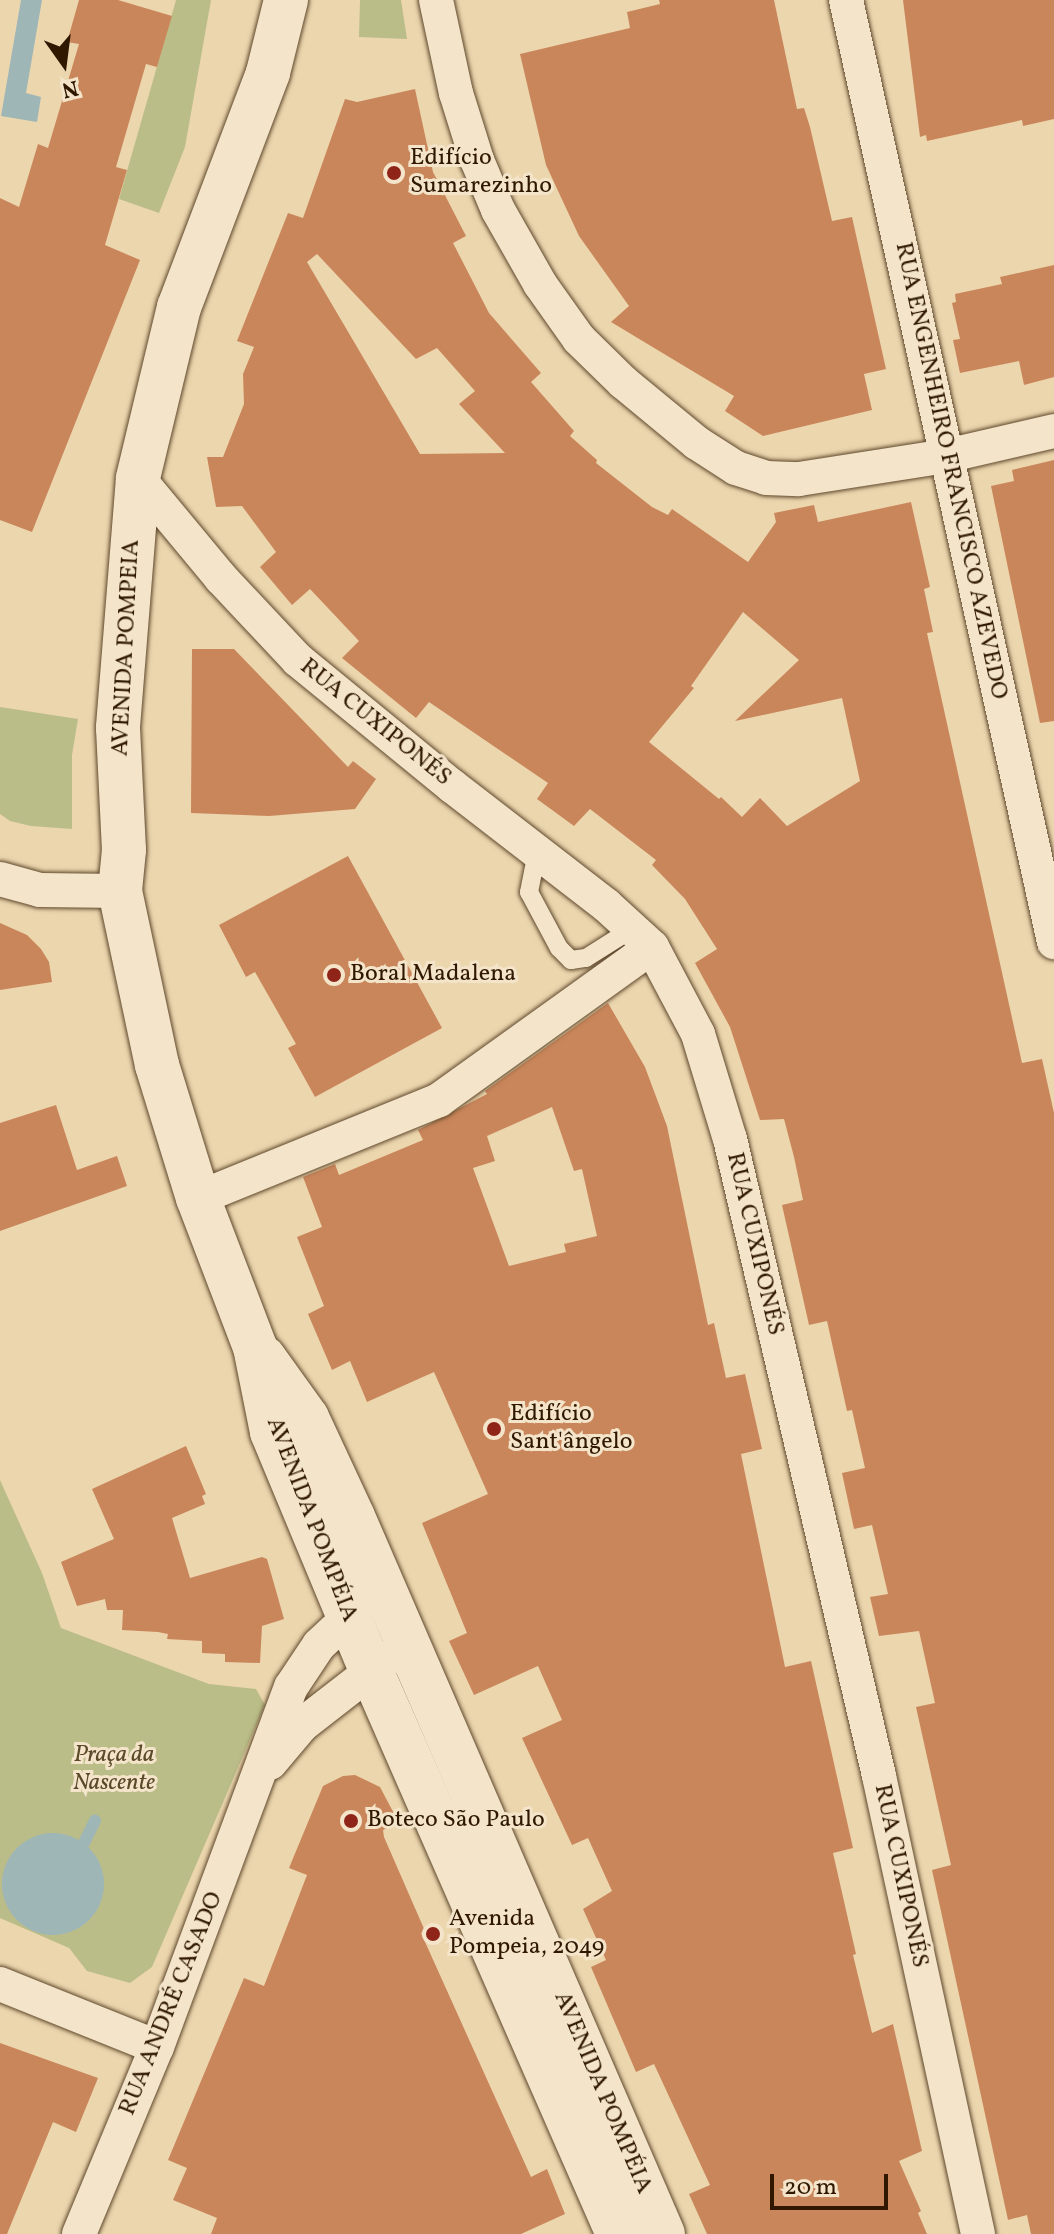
<!DOCTYPE html>
<meta charset="utf-8">
<style>
body{margin:0}
#map{position:relative;width:1054px;height:2234px;overflow:hidden;background:#ecd6ae;font-family:Vollkorn,serif}
div>[style]{position:absolute}
.green>*{inset:0;background:#bbbd88}
.water>*{inset:0;background:#9fb6b7}
.round{border-radius:50%}
.stream>*{height:12px;margin:-6px;padding:0 6px;transform-origin:6px;border-radius:6px;background:#9fb6b7}
.building>*{inset:0;background:#ca865b}
.roads{filter:drop-shadow(0 0 2px #5f482c) drop-shadow(0 0 2px #5f482c)}
.lane>*{height:18px;margin:-9px;padding:0 9px;transform-origin:9px;border-radius:9px;background:#f3e4ca}
.street>*{height:34px;margin:-17px;padding:0 17px;transform-origin:17px;border-radius:17px;background:#f3e4ca}
.secondary>*{height:44px;margin:-22px;padding:0 22px;transform-origin:22px;border-radius:22px;background:#f3e4ca}
.dots>*{width:22px;height:22px;translate:-50% -50%;box-sizing:border-box;border:4px solid #f3e4ca;border-radius:50%}
span{translate:-50% -50%;white-space:nowrap;text-align:center;line-height:1.15;-webkit-text-stroke:6px #f3e4ca;paint-order:stroke}
.poi-label{font-size:24px;color:#301800}
.left{translate:0 -50%;text-align:left}
.street-label{font-size:24px;color:#301800}
.park-label{font-size:24px;color:#5a4a29;font-style:italic}
.north{position:absolute;left:24px;top:24px;width:80px;height:80px;-webkit-text-stroke:6px #f3e4ca;paint-order:stroke;rotate:166deg;font-size:22px;font-weight:700;line-height:32px;text-align:center;color:#301800}
.north::after{content:'';display:block;margin:auto;width:28px;height:36px;background:#301800;clip-path:polygon(50% 0,100% 100%,50% 72%,0 100%)}
.scale{position:absolute;left:770px;top:2174px;width:118px;height:36px;box-sizing:border-box;border:4px solid #301800;border-top:0;padding-left:10px;font-size:24px;line-height:28px;white-space:nowrap;color:#301800;-webkit-text-stroke:6px #f3e4ca;paint-order:stroke}
</style>
<div id="map">
<div class="green">
<div style="clip-path:polygon(176px 0,211px 0,185px 147px,159px 213px,119px 199px)"></div>
<div style="clip-path:polygon(360px 0,401px 0,407px 39px,359px 37px)"></div>
<div style="clip-path:polygon(0 707px,78px 719px,72px 755px,72px 829px,31px 826px,10px 821px,0 814px)"></div>
<div style="clip-path:polygon(0 1480px,42px 1573px,61px 1628px,209px 1684px,256px 1689px,265px 1705px,152px 1967px,130px 1983px,87px 1971px,69px 1948px,0 1918px)"></div>
</div>
<div class="water">
<div style="clip-path:polygon(21px 0,42px 0,26px 93px,41px 97px,37px 122px,1px 116px)"></div>
<div class="round" style="left:2px;top:1833px;width:102px;height:102px"></div>
</div>
<div class="stream">
<div style="left:84px;top:1843px;width:25px;rotate:-64deg"></div>
</div>
<div class="building">
<div style="clip-path:polygon(79px 0,118px 0,172px 16px,157px 67px,146px 64px,116px 167px,127px 170px,105px 245px,140px 260px,32px 532px,0 520px,0 198px,19px 207px,38px 144px,48px 148px,79px 44px,67px 42px)"></div>
<div style="clip-path:polygon(659px 0,774px 0,797px 109px,804px 108px,810px 127px,832px 221px,852px 217px,886px 369px,864px 374px,872px 410px,763px 436px,725px 411px,734px 396px,611px 322px,629px 306px,579px 236px,546px 165px,520px 54px,630px 28px,627px 12px,660px 4px)"></div>
<div style="clip-path:polygon(903px 0,1054px 0,1054px 119px,1023px 126px,1022px 120px,927px 141px,926px 135px,920px 137px)"></div>
<div style="clip-path:polygon(evenodd,415px 89px,433px 172px,466px 236px,453px 243px,489px 313px,541px 373px,531px 382px,574px 431px,570px 436px,597px 460px,596px 463px,652px 507px,668px 515px,672px 509px,748px 562px,776px 522px,774px 513px,814px 505px,818px 522px,911px 502px,930px 587px,924px 589px,933px 632px,927px 633px,1022px 1063px,1042px 1059px,1054px 1113px,1054px 2234px,1031px 2234px,1027px 2215px,1008px 2220px,932px 1870px,951px 1865px,916px 1707px,935px 1703px,919px 1631px,879px 1636px,870px 1597px,888px 1594px,872px 1525px,854px 1529px,842px 1473px,865px 1468px,852px 1410px,847px 1411px,827px 1321px,809px 1325px,782px 1205px,803px 1200px,794px 1157px,784px 1119px,760px 1120px,730px 1027px,695px 963px,717px 949px,685px 899px,652px 865px,656px 860px,590px 809px,574px 826px,537px 799px,548px 783px,429px 702px,416px 718px,342px 658px,359px 641px,310px 589px,292px 605px,260px 567px,276px 552px,242px 506px,216px 507px,207px 457px,223px 457px,244px 404px,243px 374px,254px 347px,237px 341px,288px 213px,303px 218px,345px 99px,357px 102px,415px 89px,317px 254px,416px 359px,437px 348px,475px 391px,459px 404px,505px 453px,420px 454px,307px 262px,317px 254px,415px 89px,743px 612px,799px 660px,735px 721px,842px 698px,860px 781px,787px 826px,760px 798px,742px 817px,721px 797px,719px 799px,649px 742px,694px 688px,691px 686px,743px 612px)"></div>
<div style="clip-path:polygon(1054px 265px,1054px 377px,1024px 385px,1019px 361px,960px 373px,953px 340px,960px 339px,952px 303px,956px 302px,955px 294px,1002px 284px,1000px 277px)"></div>
<div style="clip-path:polygon(1054px 460px,1054px 721px,1040px 723px,991px 486px,1014px 481px,1012px 470px)"></div>
<div style="clip-path:polygon(192px 649px,234px 649px,348px 767px,353px 761px,376px 779px,355px 809px,269px 816px,191px 813px)"></div>
<div style="clip-path:polygon(348px 856px,442px 1028px,315px 1097px,288px 1048px,296px 1044px,255px 972px,246px 977px,219px 925px)"></div>
<div style="clip-path:polygon(0 923px,27px 935px,41px 949px,49px 962px,52px 982px,0 990px)"></div>
<div style="clip-path:polygon(evenodd,608px 1003px,645px 1067px,667px 1126px,708px 1325px,714px 1323px,726px 1378px,745px 1374px,762px 1449px,741px 1454px,785px 1667px,811px 1661px,853px 1848px,833px 1853px,856px 1954px,853px 1955px,872px 2033px,893px 2024px,922px 2151px,899px 2161px,921px 2211px,918px 2213px,927px 2234px,707px 2234px,689px 2194px,710px 2185px,654px 2064px,636px 2072px,591px 1967px,606px 1960px,583px 1909px,612px 1891px,588px 1838px,572px 1845px,522px 1738px,562px 1720px,538px 1666px,474px 1695px,449px 1641px,467px 1633px,422px 1523px,488px 1494px,434px 1372px,367px 1402px,350px 1361px,332px 1370px,308px 1314px,324px 1306px,297px 1237px,322px 1227px,303px 1177px,335px 1164px,339px 1175px,423px 1140px,418px 1130px,487px 1094px,485px 1091px,608px 1003px,552px 1107px,574px 1171px,582px 1169px,597px 1236px,564px 1244px,566px 1252px,509px 1266px,473px 1168px,495px 1161px,487px 1136px,552px 1107px)"></div>
<div style="clip-path:polygon(56px 1105px,77px 1170px,117px 1156px,127px 1186px,0 1231px,0 1123px)"></div>
<div style="clip-path:polygon(186px 1446px,206px 1494px,202px 1496px,205px 1504px,172px 1518px,190px 1578px,262px 1557px,267px 1559px,284px 1619px,262px 1626px,260px 1663px,225px 1662px,225px 1654px,202px 1653px,202px 1641px,167px 1639px,168px 1634px,158px 1632px,122px 1630px,123px 1610px,107px 1610px,105px 1599px,77px 1606px,61px 1562px,114px 1539px,92px 1489px)"></div>
<div style="clip-path:polygon(355px 1775px,380px 1787px,399px 1823px,383px 1830px,384px 1837px,425px 1931px,421px 1933px,531px 2177px,547px 2169px,565px 2214px,521px 2234px,211px 2234px,217px 2218px,173px 2200px,187px 2168px,168px 2160px,244px 1978px,264px 1986px,307px 1875px,289px 1868px,323px 1786px,343px 1776px)"></div>
<div style="clip-path:polygon(0 2043px,98px 2078px,76px 2132px,53px 2122px,7px 2234px,0 2234px)"></div>
</div>
<div class="roads">
<div class="lane">
<div style="left:537px;top:852px;width:41px;rotate:101.3deg"></div>
<div style="left:529px;top:892px;width:64px;rotate:61.8deg"></div>
<div style="left:559px;top:948px;width:17px;rotate:45deg"></div>
<div style="left:571px;top:960px;width:15px;rotate:-8deg"></div>
<div style="left:586px;top:958px;width:54px;rotate:-32.2deg"></div>
</div>
<div class="street">
<div style="left:436px;top:0;width:95px;rotate:77.9deg"></div>
<div style="left:456px;top:93px;width:70px;rotate:72.6deg"></div>
<div style="left:477px;top:160px;width:54px;rotate:67.2deg"></div>
<div style="left:498px;top:210px;width:85px;rotate:60.4deg"></div>
<div style="left:540px;top:284px;width:67px;rotate:54.7deg"></div>
<div style="left:579px;top:339px;width:62px;rotate:44.3deg"></div>
<div style="left:623px;top:382px;width:96px;rotate:39.5deg"></div>
<div style="left:697px;top:443px;width:46px;rotate:32.7deg"></div>
<div style="left:736px;top:468px;width:32px;rotate:18deg"></div>
<div style="left:766px;top:478px;width:33px;rotate:2deg"></div>
<div style="left:799px;top:479px;width:149px;rotate:-8.9deg"></div>
<div style="left:946px;top:456px;width:111px;rotate:-13deg"></div>
<div style="left:846px;top:0;width:965px;rotate:77.55deg"></div>
<div style="left:138px;top:478px;width:130px;rotate:50.3deg"></div>
<div style="left:221px;top:578px;width:112px;rotate:46.8deg"></div>
<div style="left:298px;top:660px;width:199px;rotate:39.3deg"></div>
<div style="left:452px;top:786px;width:195px;rotate:37.7deg"></div>
<div style="left:606px;top:905px;width:62px;rotate:42.4deg"></div>
<div style="left:652px;top:947px;width:98px;rotate:62.1deg"></div>
<div style="left:698px;top:1034px;width:110px;rotate:73.1deg"></div>
<div style="left:730px;top:1139px;width:654px;rotate:76.83deg"></div>
<div style="left:879px;top:1776px;width:469px;rotate:77.8deg"></div>
<div style="left:0;top:879px;width:41px;rotate:15.4deg"></div>
<div style="left:40px;top:890px;width:80px;rotate:0.7deg"></div>
<div style="left:198px;top:1198px;width:260px;rotate:-22.1deg"></div>
<div style="left:439px;top:1100px;width:262px;rotate:-35.7deg"></div>
<div style="left:270px;top:1763px;width:50px;rotate:-49.9deg"></div>
<div style="left:302px;top:1725px;width:109px;rotate:-37.9deg"></div>
<div style="left:0;top:1984px;width:169px;rotate:21.9deg"></div>
<div style="left:79px;top:2234px;width:203px;rotate:-67.4deg"></div>
<div style="left:157px;top:2047px;width:384px;rotate:-69.6deg"></div>
<div style="left:291px;top:1687px;width:50px;rotate:-56.3deg"></div>
<div style="left:319px;top:1645px;width:62px;rotate:-43deg"></div>
</div>
<div class="secondary">
<div style="left:286px;top:0;width:75px;rotate:103.9deg"></div>
<div style="left:268px;top:73px;width:250px;rotate:110.8deg"></div>
<div style="left:179px;top:307px;width:176px;rotate:103.5deg"></div>
<div style="left:138px;top:478px;width:251px;rotate:94.6deg"></div>
<div style="left:118px;top:728px;width:122px;rotate:87.2deg"></div>
<div style="left:124px;top:850px;width:41px;rotate:95.6deg"></div>
<div style="left:120px;top:891px;width:178px;rotate:78deg"></div>
<div style="left:157px;top:1065px;width:139px;rotate:72.9deg"></div>
<div style="left:198px;top:1198px;width:160px;rotate:69.1deg"></div>
<div style="left:255px;top:1347px;width:87px;rotate:78.7deg"></div>
<div style="left:272px;top:1432px;width:258px;rotate:67.4deg"></div>
<div style="left:371px;top:1670px;width:616px;rotate:66.35deg"></div>
<div style="left:264px;top:1358px;width:74px;rotate:54.4deg"></div>
<div style="left:307px;top:1418px;width:109px;rotate:65.1deg"></div>
<div style="left:353px;top:1517px;width:781px;rotate:66.62deg"></div>
</div>
</div>
<div class="dots">
<div style="left:394px;top:173px;background:#8f2418"></div>
<div style="left:334px;top:975px;background:#8f2418"></div>
<div style="left:494px;top:1429px;background:#8f2418"></div>
<div style="left:351px;top:1821px;background:#8f2418"></div>
<div style="left:433px;top:1934px;background:#8f2418"></div>
</div>
<div class="poi-label">
<span class="left" style="left:410px;top:173px">Edifício<br>Sumarezinho</span>
<span class="left" style="left:350px;top:975px">Boral Madalena</span>
<span class="left" style="left:510px;top:1429px">Edifício<br>Sant'ângelo</span>
<span class="left" style="left:367px;top:1821px">Boteco São Paulo</span>
<span class="left" style="left:449px;top:1934px">Avenida<br>Pompeia, 2049</span>
</div>
<div class="street-label">
<span style="left:950px;top:471px;rotate:78deg">RUA ENGENHEIRO FRANCISCO AZEVEDO</span>
<span style="left:127px;top:648px;rotate:-87deg">AVENIDA POMPEIA</span>
<span style="left:375px;top:723px;rotate:39deg">RUA CUXIPONÉS</span>
<span style="left:754px;top:1244px;rotate:77deg">RUA CUXIPONÉS</span>
<span style="left:311px;top:1520px;rotate:69deg">AVENIDA POMPÉIA</span>
<span style="left:900px;top:1876px;rotate:78deg">RUA CUXIPONÉS</span>
<span style="left:172px;top:2004px;rotate:-68deg">RUA ANDRÉ CASADO</span>
<span style="left:602px;top:2093px;rotate:67deg">AVENIDA POMPÉIA</span>
</div>
<div class="park-label">
<span style="left:114px;top:1770px">Praça da<br>Nascente</span>
</div>
<div class="north">N</div>
<div class="scale">20 m</div>
</div>
